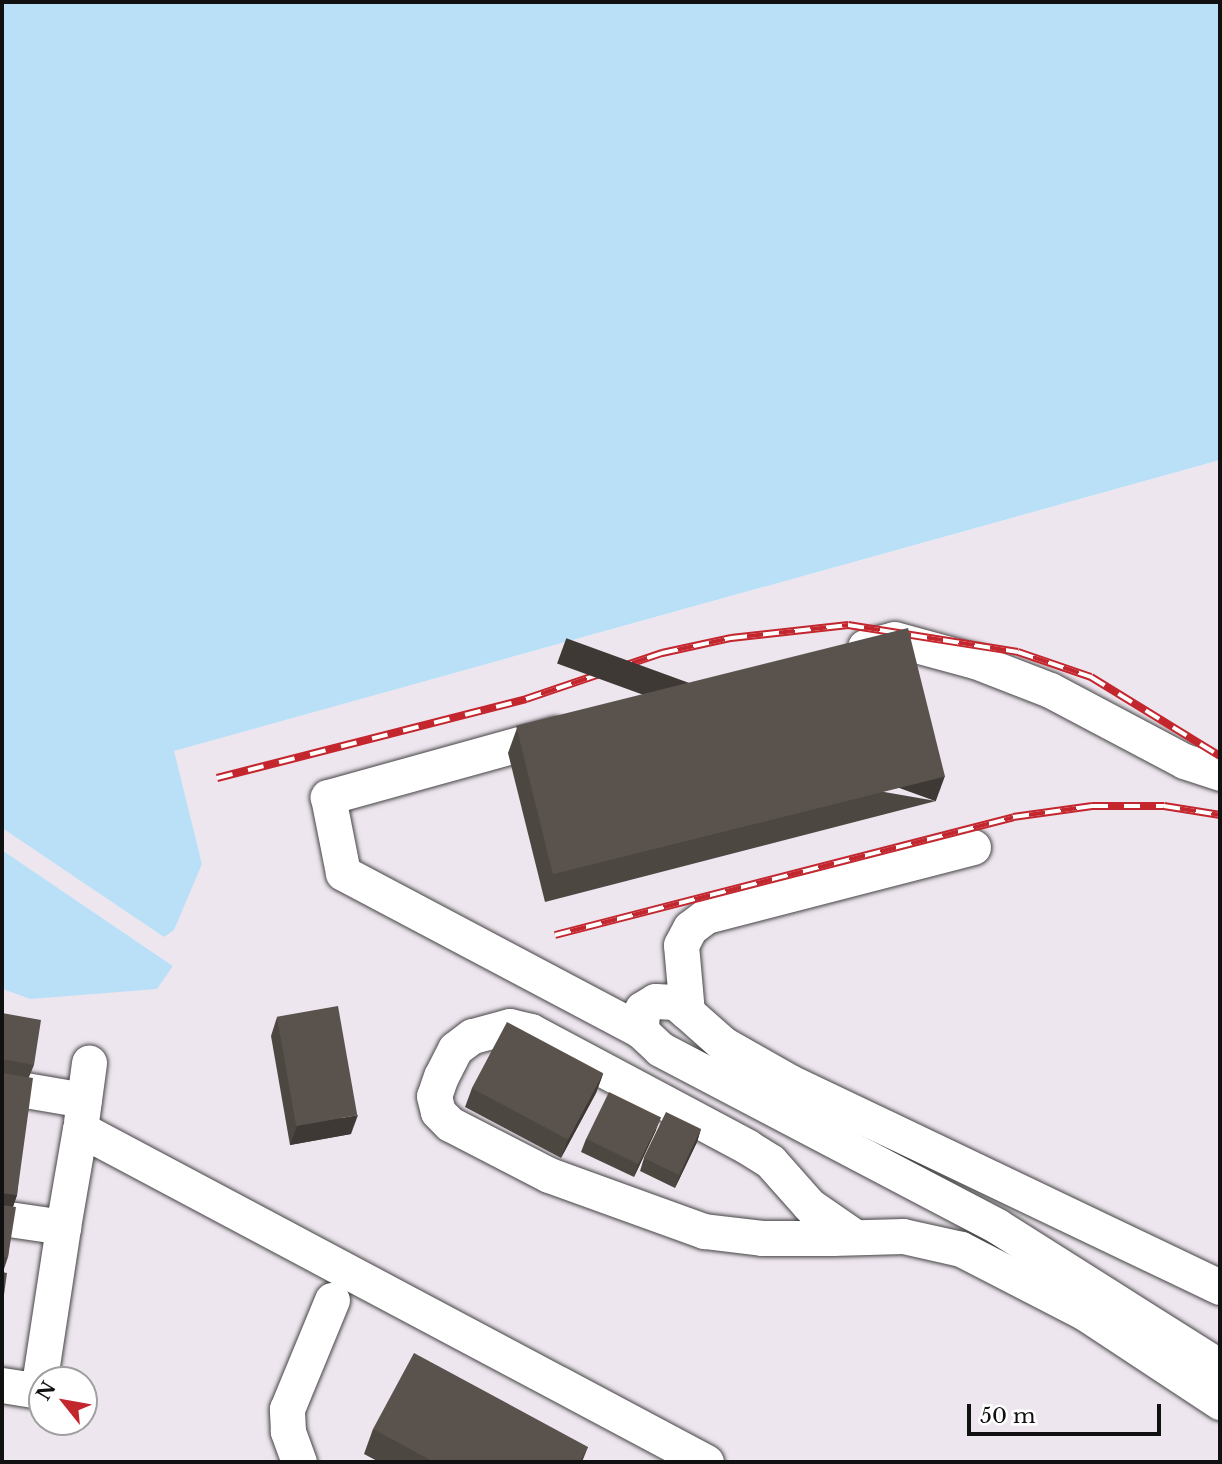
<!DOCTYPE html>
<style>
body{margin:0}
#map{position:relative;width:1222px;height:1464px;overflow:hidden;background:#fffdf5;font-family:"Libre Baskerville",serif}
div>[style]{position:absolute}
.industrial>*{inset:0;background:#eee6ef}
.water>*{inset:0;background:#b9e0f7}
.roads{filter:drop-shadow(0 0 2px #444) drop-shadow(0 0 2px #444)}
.minor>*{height:35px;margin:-17.5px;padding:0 17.5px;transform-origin:17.5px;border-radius:17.5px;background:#fff}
.rail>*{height:8px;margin-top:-4px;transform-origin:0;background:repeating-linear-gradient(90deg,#fff 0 16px,#c4262e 0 32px);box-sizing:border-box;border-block:2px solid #c4262e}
.wall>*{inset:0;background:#4d4742}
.shaded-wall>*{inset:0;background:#3f3936;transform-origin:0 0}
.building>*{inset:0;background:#5a524d;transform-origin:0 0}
span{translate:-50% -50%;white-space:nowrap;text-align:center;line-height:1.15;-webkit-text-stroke:7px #fff;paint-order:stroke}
.frame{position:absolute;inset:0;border:4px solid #111;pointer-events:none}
.north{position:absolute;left:28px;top:1366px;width:70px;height:70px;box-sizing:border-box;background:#fff;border:2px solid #a0a0a0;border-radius:50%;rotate:301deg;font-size:19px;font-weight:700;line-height:28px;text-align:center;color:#111}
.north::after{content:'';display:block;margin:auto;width:24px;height:32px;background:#c4262e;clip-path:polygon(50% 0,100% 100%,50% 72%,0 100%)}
.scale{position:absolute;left:967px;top:1404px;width:194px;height:32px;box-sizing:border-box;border:4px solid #111;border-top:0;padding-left:9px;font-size:21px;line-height:24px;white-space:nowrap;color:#111;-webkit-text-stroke:5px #fff;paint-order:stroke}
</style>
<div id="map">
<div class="industrial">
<div style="clip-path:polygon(evenodd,1220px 460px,1220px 1462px,2px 1462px,2px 989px,30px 999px,173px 966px,2px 850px,2px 828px,165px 937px,202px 864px,173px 751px,1220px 460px,42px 1380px,84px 1380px,84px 1422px,42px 1422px,42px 1380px)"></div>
</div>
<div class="water">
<div style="clip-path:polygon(2px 2px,1220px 2px,1220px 460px,174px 751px,202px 864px,174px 930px,164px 937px,2px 828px)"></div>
<div style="clip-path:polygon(2px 850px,173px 966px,157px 989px,30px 999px,2px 989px)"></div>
</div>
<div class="roads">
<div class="minor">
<div style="left:865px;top:647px;width:30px;rotate:-15deg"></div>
<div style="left:894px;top:639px;width:84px;rotate:15.2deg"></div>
<div style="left:975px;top:661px;width:80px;rotate:21.1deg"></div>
<div style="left:1050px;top:690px;width:152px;rotate:27.9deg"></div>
<div style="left:1184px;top:761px;width:38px;rotate:18deg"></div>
<div style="left:555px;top:734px;width:236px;rotate:164.5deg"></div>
<div style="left:328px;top:797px;width:77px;rotate:78.8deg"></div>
<div style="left:343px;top:873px;width:337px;rotate:27.9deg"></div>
<div style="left:973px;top:847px;width:276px;rotate:165.5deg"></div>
<div style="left:706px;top:916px;width:20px;rotate:143deg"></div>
<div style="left:690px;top:928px;width:19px;rotate:118deg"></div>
<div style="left:681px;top:945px;width:67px;rotate:84.9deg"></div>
<div style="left:687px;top:1012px;width:48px;rotate:41.6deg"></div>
<div style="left:723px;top:1044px;width:77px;rotate:29.6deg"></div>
<div style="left:790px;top:1082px;width:476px;rotate:25.5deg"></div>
<div style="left:687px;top:1012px;width:16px;rotate:-140deg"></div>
<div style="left:675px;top:1002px;width:20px;rotate:-177deg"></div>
<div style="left:655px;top:1001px;width:15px;rotate:148deg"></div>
<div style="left:642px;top:1009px;width:22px;rotate:93deg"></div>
<div style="left:641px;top:1031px;width:26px;rotate:43deg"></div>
<div style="left:660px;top:1049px;width:381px;rotate:27.7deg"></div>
<div style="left:997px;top:1226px;width:264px;rotate:32.3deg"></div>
<div style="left:2px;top:1086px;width:83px;rotate:9.7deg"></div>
<div style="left:81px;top:1122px;width:60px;rotate:-82.3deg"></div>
<div style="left:2px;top:1218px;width:62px;rotate:8.4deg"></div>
<div style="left:63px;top:1227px;width:99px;rotate:-80.2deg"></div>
<div style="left:80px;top:1129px;width:709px;rotate:28.01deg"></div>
<div style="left:855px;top:1237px;width:55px;rotate:-145.4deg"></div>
<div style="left:810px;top:1206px;width:60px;rotate:-131.6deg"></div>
<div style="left:770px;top:1161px;width:26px;rotate:-148deg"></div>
<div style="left:748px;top:1147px;width:246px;rotate:-151.9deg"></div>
<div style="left:531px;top:1031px;width:22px;rotate:-167deg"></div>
<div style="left:510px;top:1026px;width:39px;rotate:165deg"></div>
<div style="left:472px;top:1036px;width:21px;rotate:143deg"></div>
<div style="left:455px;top:1049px;width:30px;rotate:117deg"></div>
<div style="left:441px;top:1076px;width:21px;rotate:109deg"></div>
<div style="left:434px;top:1096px;width:16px;rotate:76deg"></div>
<div style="left:438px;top:1112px;width:17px;rotate:45deg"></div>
<div style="left:450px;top:1124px;width:111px;rotate:27.3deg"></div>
<div style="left:549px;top:1175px;width:165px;rotate:19.9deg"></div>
<div style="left:704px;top:1231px;width:58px;rotate:6.9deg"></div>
<div style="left:762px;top:1238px;width:70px"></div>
<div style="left:832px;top:1238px;width:71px;rotate:-1.6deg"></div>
<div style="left:903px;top:1236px;width:59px;rotate:12.6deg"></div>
<div style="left:961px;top:1249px;width:140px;rotate:27.3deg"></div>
<div style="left:1085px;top:1313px;width:162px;rotate:33.4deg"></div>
<div style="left:2px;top:1385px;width:36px;rotate:9deg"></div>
<div style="left:38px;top:1391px;width:166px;rotate:-81.3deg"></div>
<div style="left:299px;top:1462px;width:33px;rotate:-110deg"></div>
<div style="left:288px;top:1431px;width:22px;rotate:-93deg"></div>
<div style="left:287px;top:1409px;width:118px;rotate:-67.6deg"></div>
</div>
</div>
<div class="rail">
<div style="left:217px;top:778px;width:319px;rotate:-14.3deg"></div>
<div style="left:526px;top:699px;width:144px;rotate:-18.7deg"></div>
<div style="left:662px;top:653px;width:71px;rotate:-12.3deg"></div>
<div style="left:731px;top:638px;width:118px;rotate:-6.3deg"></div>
<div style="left:848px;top:625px;width:172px;rotate:9deg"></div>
<div style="left:1018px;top:652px;width:77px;rotate:18.9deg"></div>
<div style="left:1091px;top:677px;width:151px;rotate:31.5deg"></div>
<div style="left:555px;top:935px;width:473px;rotate:-14.4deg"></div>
<div style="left:1013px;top:817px;width:80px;rotate:-7.9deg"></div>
<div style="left:1092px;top:806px;width:72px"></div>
<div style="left:1164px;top:806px;width:57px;rotate:9.1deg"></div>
</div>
<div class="wall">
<div style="clip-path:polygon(517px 728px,936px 801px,545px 902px,508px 753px)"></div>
<div style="clip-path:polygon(2px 1013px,34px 1065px,29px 1077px,17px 1195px,13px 1207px,8px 1257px,3px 1272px,2px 1309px)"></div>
<div style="clip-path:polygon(277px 1017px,351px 1134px,290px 1145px,271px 1036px)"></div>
<div style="clip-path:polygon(603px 1074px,596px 1093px,561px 1158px,465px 1107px,472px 1088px)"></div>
<div style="clip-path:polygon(701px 1129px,697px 1142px,675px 1188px,640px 1171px,644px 1158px)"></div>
<div style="clip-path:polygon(656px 1130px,634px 1177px,581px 1152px,586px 1139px)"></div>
<div style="clip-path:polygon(373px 1429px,588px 1447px,582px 1462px,379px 1462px,364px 1454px)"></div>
</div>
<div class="shaded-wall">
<div style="left:945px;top:776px;width:27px;height:403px;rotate:110deg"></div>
<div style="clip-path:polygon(603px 1074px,596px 1093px,561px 1158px,568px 1139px)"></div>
<div style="clip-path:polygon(358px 1115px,351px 1134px,290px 1145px,297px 1126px)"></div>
<div style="clip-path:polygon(661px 1117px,656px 1130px,634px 1177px,638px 1164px)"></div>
<div style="clip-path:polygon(701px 1129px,697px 1142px,675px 1188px,680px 1175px)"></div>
<div style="clip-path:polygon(2px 1193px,17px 1195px,10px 1215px,2px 1213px)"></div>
</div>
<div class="building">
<div style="left:908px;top:628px;width:153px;height:404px;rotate:76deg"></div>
<div style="left:338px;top:1006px;width:111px;height:62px;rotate:80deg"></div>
<div style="clip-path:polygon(2px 1013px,41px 1020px,34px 1065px,2px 1059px)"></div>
<div style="left:507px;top:1022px;width:109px;height:75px;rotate:28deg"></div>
<div style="clip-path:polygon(2px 1073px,33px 1078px,17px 1195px,2px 1193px,2px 1128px,4px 1110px,2px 1110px)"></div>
<div style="left:609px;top:1092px;width:58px;height:52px;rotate:26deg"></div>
<div style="left:666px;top:1112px;width:39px;height:51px;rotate:26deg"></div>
<div style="clip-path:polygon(2px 1205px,16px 1207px,8px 1257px,2px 1257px)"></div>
<div style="clip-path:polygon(2px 1272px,7px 1273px,2px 1309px)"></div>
<div style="clip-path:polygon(414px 1353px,588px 1447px,579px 1462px,434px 1462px,373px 1429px)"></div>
</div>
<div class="frame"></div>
<div class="north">N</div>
<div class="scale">50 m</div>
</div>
